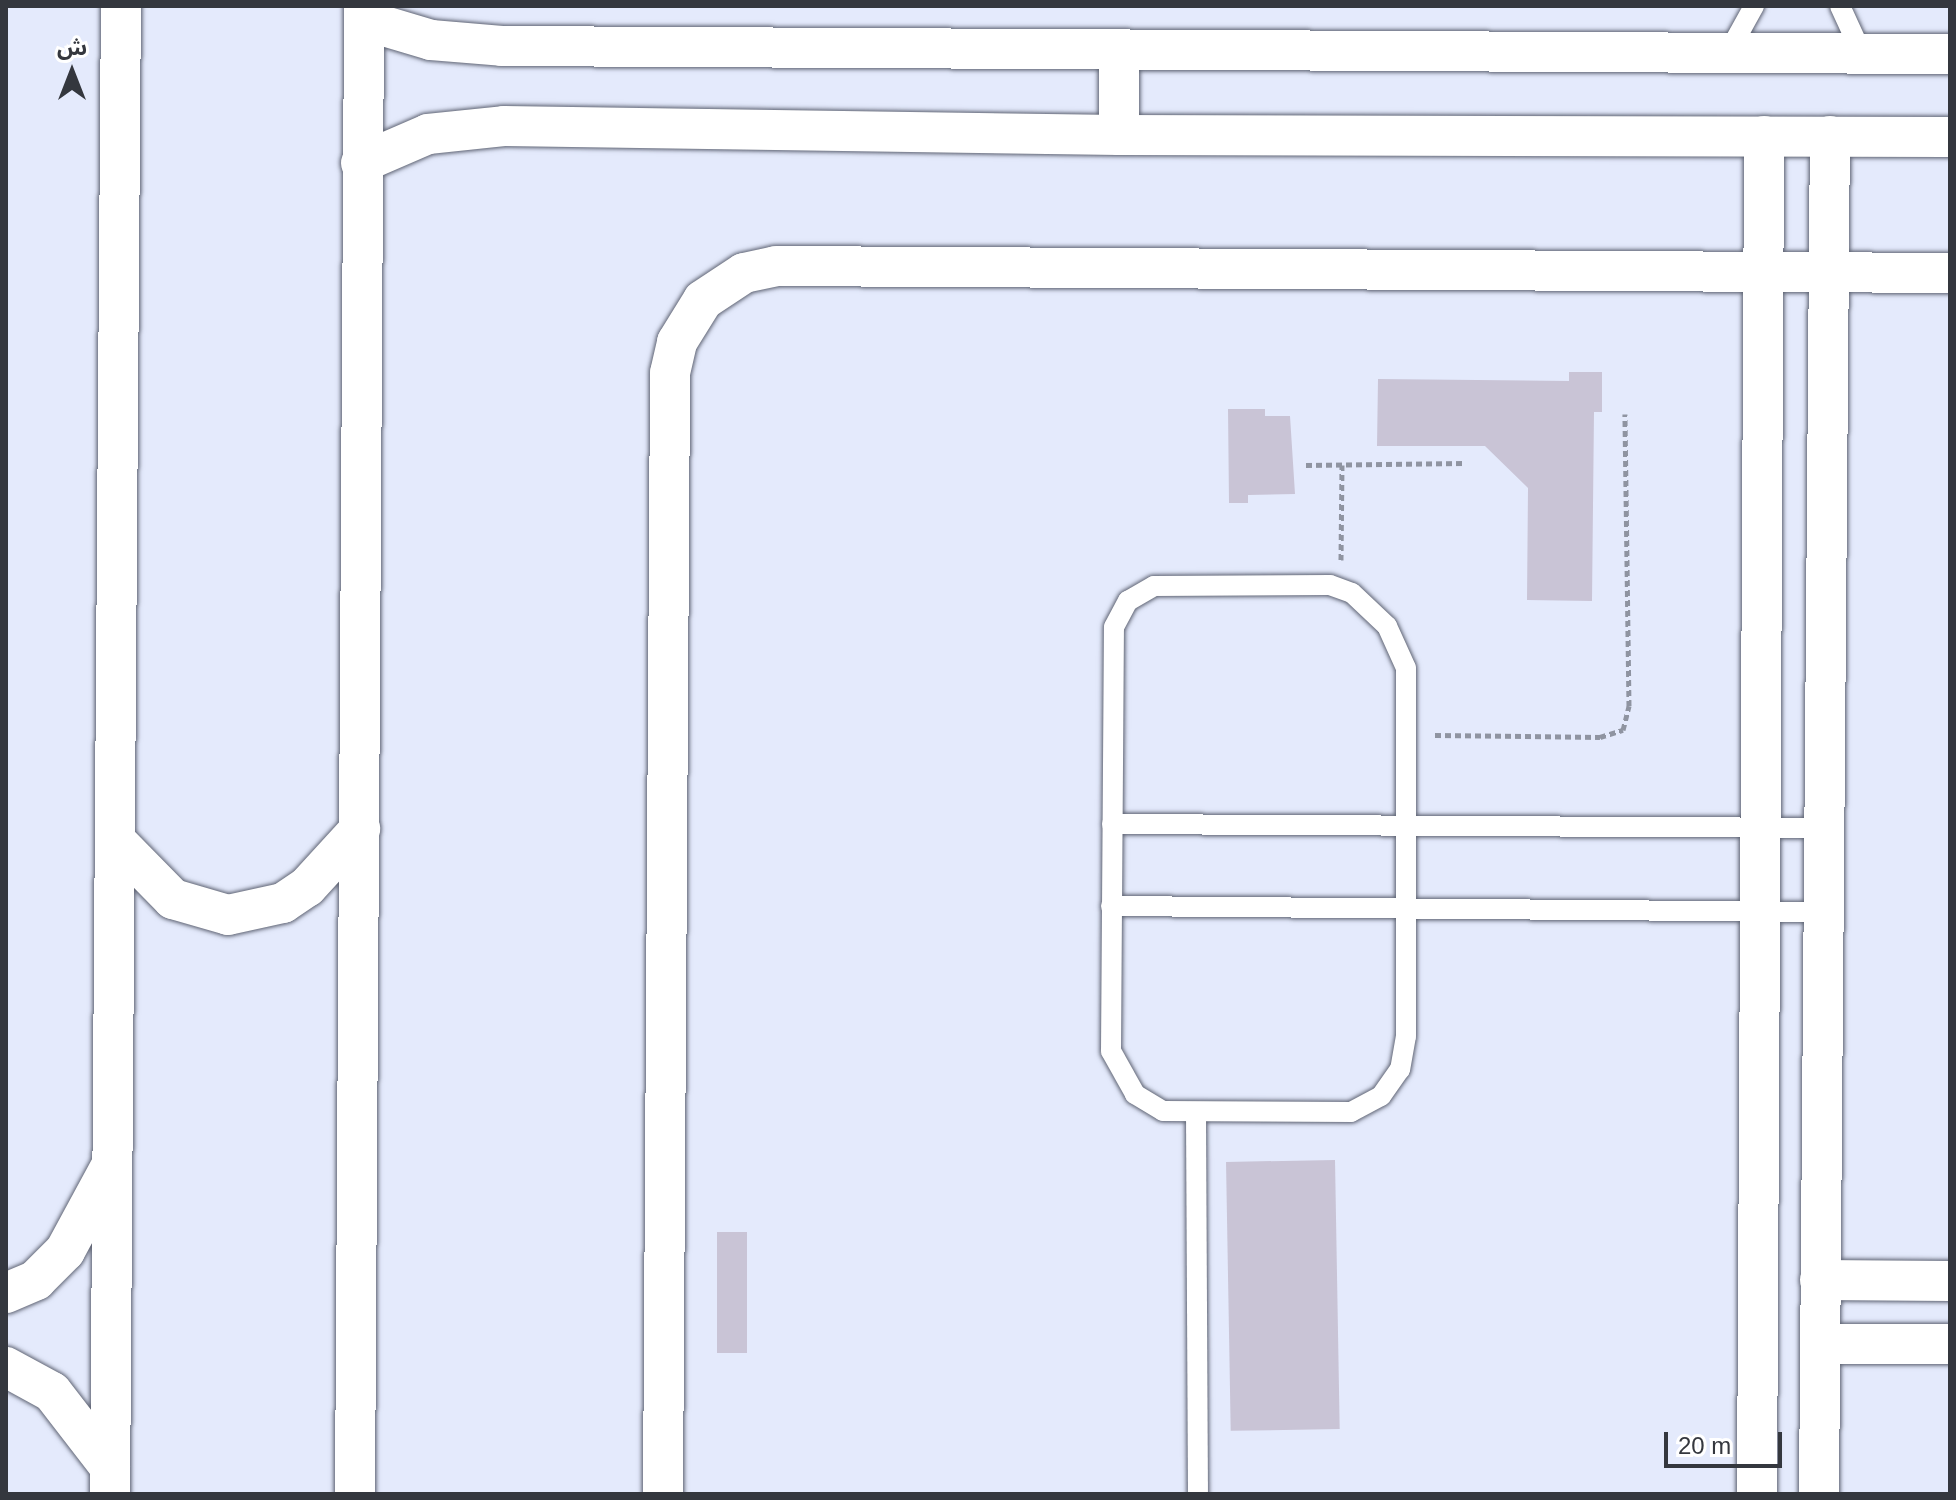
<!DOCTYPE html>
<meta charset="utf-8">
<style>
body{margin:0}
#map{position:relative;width:1956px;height:1500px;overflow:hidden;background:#e4eafc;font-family:Arial,"Noto Sans Arabic",sans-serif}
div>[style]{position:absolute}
.building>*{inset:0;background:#c9c4d6;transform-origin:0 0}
.path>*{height:5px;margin-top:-2.5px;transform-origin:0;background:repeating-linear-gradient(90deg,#8f94a1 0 6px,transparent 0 10px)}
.roads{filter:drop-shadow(0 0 2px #5f6474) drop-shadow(0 0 2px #5f6474)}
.service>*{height:20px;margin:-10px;padding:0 10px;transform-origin:10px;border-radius:10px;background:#fff}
.minor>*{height:40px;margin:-20px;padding:0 20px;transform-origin:20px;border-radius:20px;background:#fff}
span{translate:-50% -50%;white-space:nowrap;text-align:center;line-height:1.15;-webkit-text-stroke:6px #fff;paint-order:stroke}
.frame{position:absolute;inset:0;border:8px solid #34373e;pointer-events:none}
.north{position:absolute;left:32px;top:32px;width:80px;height:80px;-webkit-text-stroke:6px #fff;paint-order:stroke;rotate:0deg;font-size:22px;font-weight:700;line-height:32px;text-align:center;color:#34373e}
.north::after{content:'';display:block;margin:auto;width:28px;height:36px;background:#34373e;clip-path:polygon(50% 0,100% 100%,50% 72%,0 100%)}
.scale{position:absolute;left:1664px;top:1432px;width:118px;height:36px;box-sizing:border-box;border:4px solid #34373e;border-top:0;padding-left:10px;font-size:24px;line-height:28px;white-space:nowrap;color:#34373e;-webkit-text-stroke:6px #fff;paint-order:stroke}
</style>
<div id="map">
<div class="building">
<div style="clip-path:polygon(1569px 372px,1602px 372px,1602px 412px,1594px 412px,1592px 601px,1527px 600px,1528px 488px,1485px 446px,1377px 446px,1378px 379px,1569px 381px)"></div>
<div style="clip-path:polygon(1228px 409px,1265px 409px,1265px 416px,1290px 416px,1295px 494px,1248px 495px,1248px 503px,1229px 503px)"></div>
<div style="left:1335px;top:1160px;width:269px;height:109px;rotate:89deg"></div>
<div style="left:717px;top:1232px;width:30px;height:121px"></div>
</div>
<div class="path">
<div style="left:1306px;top:465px;width:158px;rotate:-0.7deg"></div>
<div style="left:1341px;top:560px;width:95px;rotate:-89.4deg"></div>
<div style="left:1435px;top:735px;width:165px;rotate:0.7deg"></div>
<div style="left:1600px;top:737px;width:24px;rotate:-17deg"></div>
<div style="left:1623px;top:730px;width:25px;rotate:-76deg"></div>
<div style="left:1629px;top:706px;width:292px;rotate:-90.8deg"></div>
</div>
<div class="roads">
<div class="service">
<div style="left:1840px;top:6px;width:53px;rotate:65.4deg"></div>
<div style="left:1728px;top:53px;width:54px;rotate:-61deg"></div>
<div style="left:1330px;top:585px;width:23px;rotate:20deg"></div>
<div style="left:1352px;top:593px;width:48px;rotate:43.3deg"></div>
<div style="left:1387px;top:626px;width:46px;rotate:65.7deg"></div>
<div style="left:1406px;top:668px;width:368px;rotate:90deg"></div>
<div style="left:1406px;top:1036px;width:34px;rotate:100deg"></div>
<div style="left:1400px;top:1069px;width:33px;rotate:125deg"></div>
<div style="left:1381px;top:1096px;width:34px;rotate:152deg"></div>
<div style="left:1351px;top:1112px;width:188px;rotate:-179.7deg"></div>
<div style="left:1163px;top:1111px;width:33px;rotate:-149deg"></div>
<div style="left:1135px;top:1094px;width:49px;rotate:-119.2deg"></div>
<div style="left:1111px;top:1051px;width:424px;rotate:-89.6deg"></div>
<div style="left:1114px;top:627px;width:30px;rotate:-62deg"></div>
<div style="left:1128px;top:601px;width:30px;rotate:-30deg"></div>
<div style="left:1154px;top:586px;width:176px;rotate:-0.3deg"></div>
<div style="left:1112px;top:824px;width:714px;rotate:0.32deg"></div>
<div style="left:1111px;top:906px;width:715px;rotate:0.48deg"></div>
<div style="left:1196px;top:1115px;width:379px;rotate:89.7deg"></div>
</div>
<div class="minor">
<div style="left:364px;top:20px;width:70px;rotate:16.6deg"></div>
<div style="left:431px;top:40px;width:71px;rotate:4.8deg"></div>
<div style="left:502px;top:46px;width:1448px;rotate:0.32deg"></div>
<div style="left:1119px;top:51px;width:84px;rotate:90deg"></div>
<div style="left:361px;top:163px;width:73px;rotate:-23.4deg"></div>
<div style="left:428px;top:134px;width:76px;rotate:-6deg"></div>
<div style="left:504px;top:126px;width:615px;rotate:0.84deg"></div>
<div style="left:1119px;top:135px;width:831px;rotate:0.14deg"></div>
<div style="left:115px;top:840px;width:83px;rotate:45.5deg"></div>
<div style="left:173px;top:899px;width:57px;rotate:16.2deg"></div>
<div style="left:228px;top:915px;width:56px;rotate:-12.3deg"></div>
<div style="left:283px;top:903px;width:29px;rotate:-34deg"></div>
<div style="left:307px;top:887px;width:79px;rotate:-47.6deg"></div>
<div style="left:1820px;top:1280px;width:130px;rotate:0.4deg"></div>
<div style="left:6px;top:1293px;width:33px;rotate:-23deg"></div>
<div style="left:36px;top:1280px;width:41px;rotate:-45deg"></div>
<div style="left:65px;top:1251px;width:97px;rotate:-61.6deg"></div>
<div style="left:1820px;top:1344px;width:130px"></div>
<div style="left:6px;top:1367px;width:52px;rotate:28.5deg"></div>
<div style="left:52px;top:1392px;width:95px;rotate:52.3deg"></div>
<div style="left:110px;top:1494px;width:1488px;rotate:-89.58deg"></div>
<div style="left:355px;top:1494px;width:1488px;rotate:-89.65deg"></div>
<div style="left:663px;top:1494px;width:1121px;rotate:-89.64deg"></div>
<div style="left:670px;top:373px;width:32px;rotate:-77deg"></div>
<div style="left:677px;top:342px;width:49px;rotate:-58.2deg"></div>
<div style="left:703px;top:300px;width:49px;rotate:-33.4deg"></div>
<div style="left:744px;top:273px;width:33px;rotate:-12deg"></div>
<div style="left:776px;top:266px;width:1174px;rotate:0.34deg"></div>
<div style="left:1757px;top:1494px;width:1358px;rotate:-89.7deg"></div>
<div style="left:1819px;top:1494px;width:1358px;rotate:-89.54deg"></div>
</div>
</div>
<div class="frame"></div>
<div class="north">ش</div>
<div class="scale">20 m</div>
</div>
